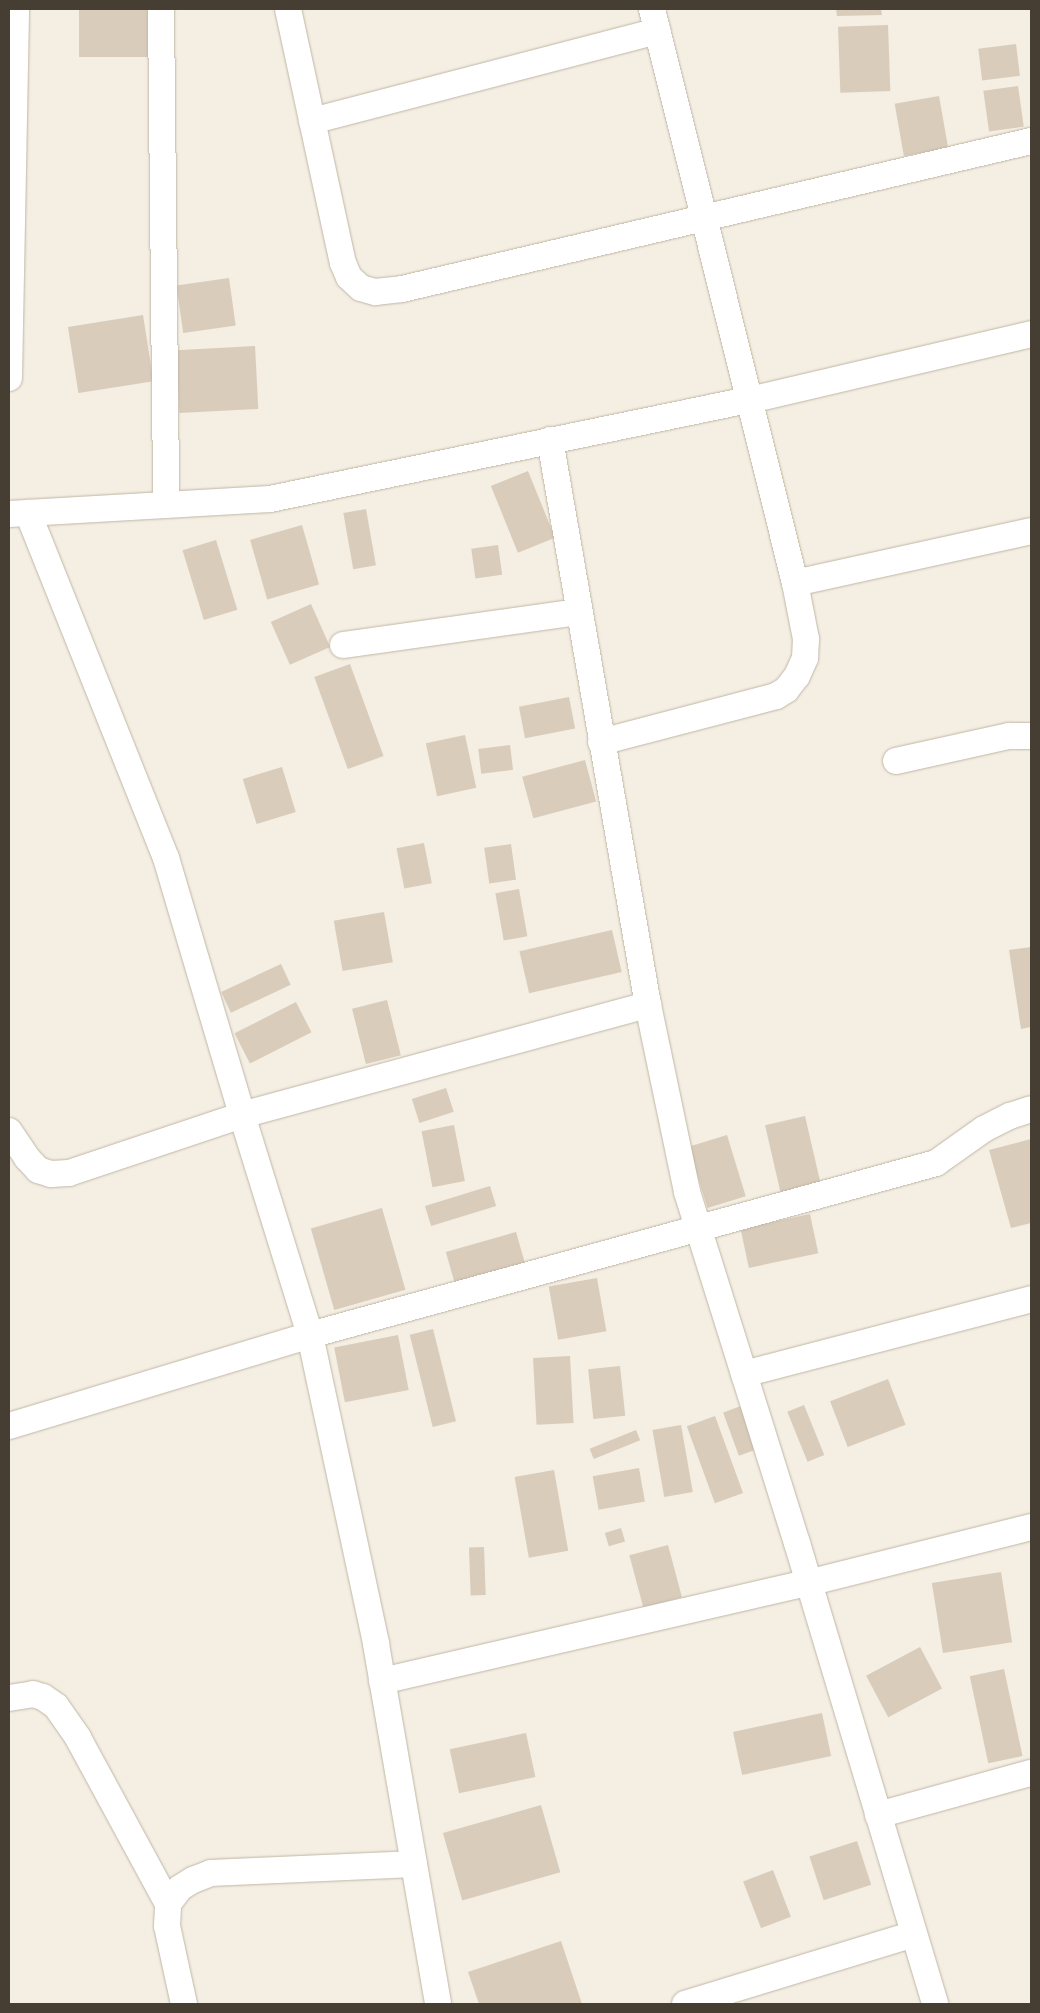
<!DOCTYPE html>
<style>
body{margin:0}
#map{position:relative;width:1040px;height:2013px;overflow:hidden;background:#f4eee3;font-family:"Asap Condensed",sans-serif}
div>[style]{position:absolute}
.building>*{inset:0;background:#d9ccbb;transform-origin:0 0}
.roads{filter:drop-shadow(0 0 1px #c0b6a5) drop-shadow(0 0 1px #c0b6a5)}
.street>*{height:26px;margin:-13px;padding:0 13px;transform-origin:13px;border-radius:13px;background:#fff}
span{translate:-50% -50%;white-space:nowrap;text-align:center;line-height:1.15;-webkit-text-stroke:4.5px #fff;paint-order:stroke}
.frame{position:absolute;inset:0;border:10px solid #463e33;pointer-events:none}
</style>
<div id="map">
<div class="building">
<div style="left:79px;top:9px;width:73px;height:48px"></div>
<div style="clip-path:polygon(836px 9px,881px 9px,882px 15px,837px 16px)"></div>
<div style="left:888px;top:25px;width:66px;height:50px;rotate:88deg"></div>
<div style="left:1016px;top:44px;width:32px;height:38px;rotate:83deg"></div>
<div style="left:1018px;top:86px;width:41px;height:35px;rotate:82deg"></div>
<div style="left:939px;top:96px;width:53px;height:45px;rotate:80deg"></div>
<div style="left:229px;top:278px;width:48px;height:53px;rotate:82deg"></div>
<div style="left:143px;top:315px;width:67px;height:76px;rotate:81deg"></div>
<div style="left:255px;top:346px;width:63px;height:79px;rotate:87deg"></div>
<div style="left:528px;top:471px;width:72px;height:40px;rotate:68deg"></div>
<div style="left:366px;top:509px;width:57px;height:23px;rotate:80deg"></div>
<div style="left:302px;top:525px;width:62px;height:54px;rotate:74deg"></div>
<div style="left:216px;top:540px;width:73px;height:35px;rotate:73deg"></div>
<div style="left:498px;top:545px;width:30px;height:27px;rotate:82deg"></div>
<div style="left:311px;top:604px;width:47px;height:44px;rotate:66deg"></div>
<div style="left:350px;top:664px;width:98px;height:38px;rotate:70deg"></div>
<div style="left:569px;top:697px;width:32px;height:51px;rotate:79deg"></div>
<div style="left:465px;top:735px;width:54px;height:40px;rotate:78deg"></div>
<div style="left:510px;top:745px;width:25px;height:32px;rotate:83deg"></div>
<div style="left:585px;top:760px;width:43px;height:65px;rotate:75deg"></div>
<div style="left:282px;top:767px;width:47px;height:41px;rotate:73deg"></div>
<div style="left:424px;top:843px;width:41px;height:28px;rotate:79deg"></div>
<div style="left:511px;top:844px;width:36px;height:27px;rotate:82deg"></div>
<div style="left:519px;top:889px;width:48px;height:24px;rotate:80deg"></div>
<div style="left:384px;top:912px;width:51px;height:51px;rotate:80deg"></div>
<div style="left:612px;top:930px;width:43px;height:95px;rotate:77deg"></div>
<div style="clip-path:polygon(1031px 947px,1031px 1027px,1021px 1029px,1009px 950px)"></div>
<div style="left:281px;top:964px;width:23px;height:66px;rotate:65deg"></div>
<div style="left:387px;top:1000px;width:57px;height:36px;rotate:76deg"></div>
<div style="left:296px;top:1002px;width:34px;height:69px;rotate:63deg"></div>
<div style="left:446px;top:1088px;width:25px;height:36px;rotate:72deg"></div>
<div style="left:805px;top:1116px;width:69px;height:41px;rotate:77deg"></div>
<div style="left:454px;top:1125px;width:57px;height:33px;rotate:79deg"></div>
<div style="left:727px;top:1135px;width:64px;height:40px;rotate:73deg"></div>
<div style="clip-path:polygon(1031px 1139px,1031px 1223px,1011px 1228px,989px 1150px)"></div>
<div style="left:490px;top:1186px;width:21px;height:68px;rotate:73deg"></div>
<div style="left:382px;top:1208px;width:85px;height:74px;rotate:74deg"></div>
<div style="left:810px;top:1214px;width:40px;height:71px;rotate:78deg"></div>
<div style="left:516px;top:1232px;width:33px;height:73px;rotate:74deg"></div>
<div style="left:597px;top:1278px;width:54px;height:49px;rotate:80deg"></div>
<div style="left:433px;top:1329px;width:95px;height:24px;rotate:76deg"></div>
<div style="left:398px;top:1335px;width:56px;height:65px;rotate:79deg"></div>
<div style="left:570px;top:1356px;width:67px;height:37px;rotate:87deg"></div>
<div style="left:620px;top:1366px;width:50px;height:32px;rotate:84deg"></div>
<div style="left:888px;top:1379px;width:49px;height:62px;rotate:69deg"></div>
<div style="left:804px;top:1405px;width:54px;height:18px;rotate:68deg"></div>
<div style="left:741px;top:1406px;width:46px;height:19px;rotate:70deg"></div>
<div style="left:715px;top:1416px;width:82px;height:30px;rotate:70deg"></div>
<div style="left:681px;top:1425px;width:68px;height:29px;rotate:80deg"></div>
<div style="left:636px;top:1430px;width:11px;height:50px;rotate:68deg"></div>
<div style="left:639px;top:1468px;width:34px;height:47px;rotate:80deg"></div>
<div style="left:554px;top:1470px;width:82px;height:40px;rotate:80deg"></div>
<div style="left:621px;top:1528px;width:14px;height:17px;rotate:73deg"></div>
<div style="left:668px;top:1545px;width:54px;height:40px;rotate:75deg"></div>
<div style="left:484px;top:1547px;width:48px;height:15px;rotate:88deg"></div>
<div style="left:1001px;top:1572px;width:71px;height:70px;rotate:81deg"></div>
<div style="left:920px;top:1647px;width:47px;height:61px;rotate:62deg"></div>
<div style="left:1004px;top:1669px;width:89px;height:35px;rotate:78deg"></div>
<div style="left:822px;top:1713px;width:44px;height:91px;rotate:78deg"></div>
<div style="left:526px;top:1733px;width:45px;height:78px;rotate:78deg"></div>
<div style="left:541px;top:1805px;width:70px;height:102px;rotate:74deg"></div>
<div style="left:857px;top:1841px;width:46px;height:50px;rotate:72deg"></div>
<div style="left:773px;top:1870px;width:50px;height:32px;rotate:69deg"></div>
<div style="clip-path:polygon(561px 1941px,582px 2004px,479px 2004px,468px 1972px)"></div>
</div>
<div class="roads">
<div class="street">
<div style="left:161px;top:9px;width:496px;rotate:89.4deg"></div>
<div style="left:288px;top:9px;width:260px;rotate:77.8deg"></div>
<div style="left:343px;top:263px;width:15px;rotate:67deg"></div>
<div style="left:349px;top:277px;width:16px;rotate:43deg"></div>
<div style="left:361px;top:288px;width:15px;rotate:16deg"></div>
<div style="left:375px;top:292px;width:27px;rotate:-6deg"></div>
<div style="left:402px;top:289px;width:646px;rotate:-13.24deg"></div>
<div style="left:312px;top:121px;width:357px;rotate:-14.6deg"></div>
<div style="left:9px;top:378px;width:369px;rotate:-88.9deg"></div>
<div style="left:550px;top:440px;width:573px;rotate:80.16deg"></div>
<div style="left:648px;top:1005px;width:191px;rotate:78.2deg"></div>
<div style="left:687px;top:1192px;width:368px;rotate:72.6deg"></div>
<div style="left:797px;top:1543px;width:481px;rotate:73.3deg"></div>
<div style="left:28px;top:513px;width:372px;rotate:68.2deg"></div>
<div style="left:166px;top:858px;width:268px;rotate:73.5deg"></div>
<div style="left:242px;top:1115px;width:230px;rotate:72.8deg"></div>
<div style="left:310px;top:1335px;width:316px;rotate:77.9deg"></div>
<div style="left:376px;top:1644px;width:365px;rotate:80.2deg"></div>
<div style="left:9px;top:514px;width:261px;rotate:-3.3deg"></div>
<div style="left:270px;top:499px;width:490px;rotate:-11.7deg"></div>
<div style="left:750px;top:400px;width:289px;rotate:-13.2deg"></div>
<div style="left:795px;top:583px;width:242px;rotate:-12.4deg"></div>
<div style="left:343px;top:645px;width:238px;rotate:-8deg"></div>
<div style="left:601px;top:742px;width:181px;rotate:-14.7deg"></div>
<div style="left:776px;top:696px;width:12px;rotate:-31deg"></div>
<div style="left:786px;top:690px;width:18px;rotate:-52deg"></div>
<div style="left:797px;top:676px;width:20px;rotate:-66deg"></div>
<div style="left:805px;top:658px;width:19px;rotate:-87deg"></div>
<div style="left:806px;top:639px;width:57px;rotate:-101.1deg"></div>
<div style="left:795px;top:583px;width:592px;rotate:-103.99deg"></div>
<div style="left:896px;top:761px;width:116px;rotate:-12.5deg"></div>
<div style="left:1009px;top:736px;width:22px"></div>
<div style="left:9px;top:1131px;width:32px;rotate:56deg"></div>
<div style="left:27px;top:1158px;width:16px;rotate:47deg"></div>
<div style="left:38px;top:1170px;width:14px;rotate:17deg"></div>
<div style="left:51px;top:1174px;width:18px;rotate:-3deg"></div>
<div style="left:69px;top:1173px;width:182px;rotate:-18.5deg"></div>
<div style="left:242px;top:1115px;width:421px;rotate:-15.2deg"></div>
<div style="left:744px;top:1374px;width:297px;rotate:-14.6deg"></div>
<div style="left:9px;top:1426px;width:314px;rotate:-16.8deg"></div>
<div style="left:310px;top:1335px;width:649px;rotate:-15.36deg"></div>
<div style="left:936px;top:1163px;width:59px;rotate:-35.3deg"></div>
<div style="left:984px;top:1129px;width:29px;rotate:-27deg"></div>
<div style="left:1010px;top:1116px;width:22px;rotate:-18deg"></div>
<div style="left:382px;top:1681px;width:437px;rotate:-13deg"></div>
<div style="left:808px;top:1583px;width:230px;rotate:-14.1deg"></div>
<div style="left:9px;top:1698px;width:24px;rotate:-9deg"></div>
<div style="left:33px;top:1694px;width:10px;rotate:17deg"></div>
<div style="left:43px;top:1697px;width:16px;rotate:35deg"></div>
<div style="left:56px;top:1706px;width:39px;rotate:55deg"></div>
<div style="left:78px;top:1738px;width:189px;rotate:61.5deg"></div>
<div style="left:878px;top:1815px;width:159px;rotate:-15.4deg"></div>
<div style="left:184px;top:2004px;width:80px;rotate:-102.3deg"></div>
<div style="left:167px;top:1926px;width:22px;rotate:-87deg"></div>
<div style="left:168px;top:1904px;width:20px;rotate:-53deg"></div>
<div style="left:180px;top:1888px;width:15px;rotate:-32deg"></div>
<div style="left:193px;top:1880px;width:19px;rotate:-21deg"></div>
<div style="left:211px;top:1873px;width:203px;rotate:-2.5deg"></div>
<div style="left:685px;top:2004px;width:239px;rotate:-17deg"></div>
</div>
</div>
<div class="frame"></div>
</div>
